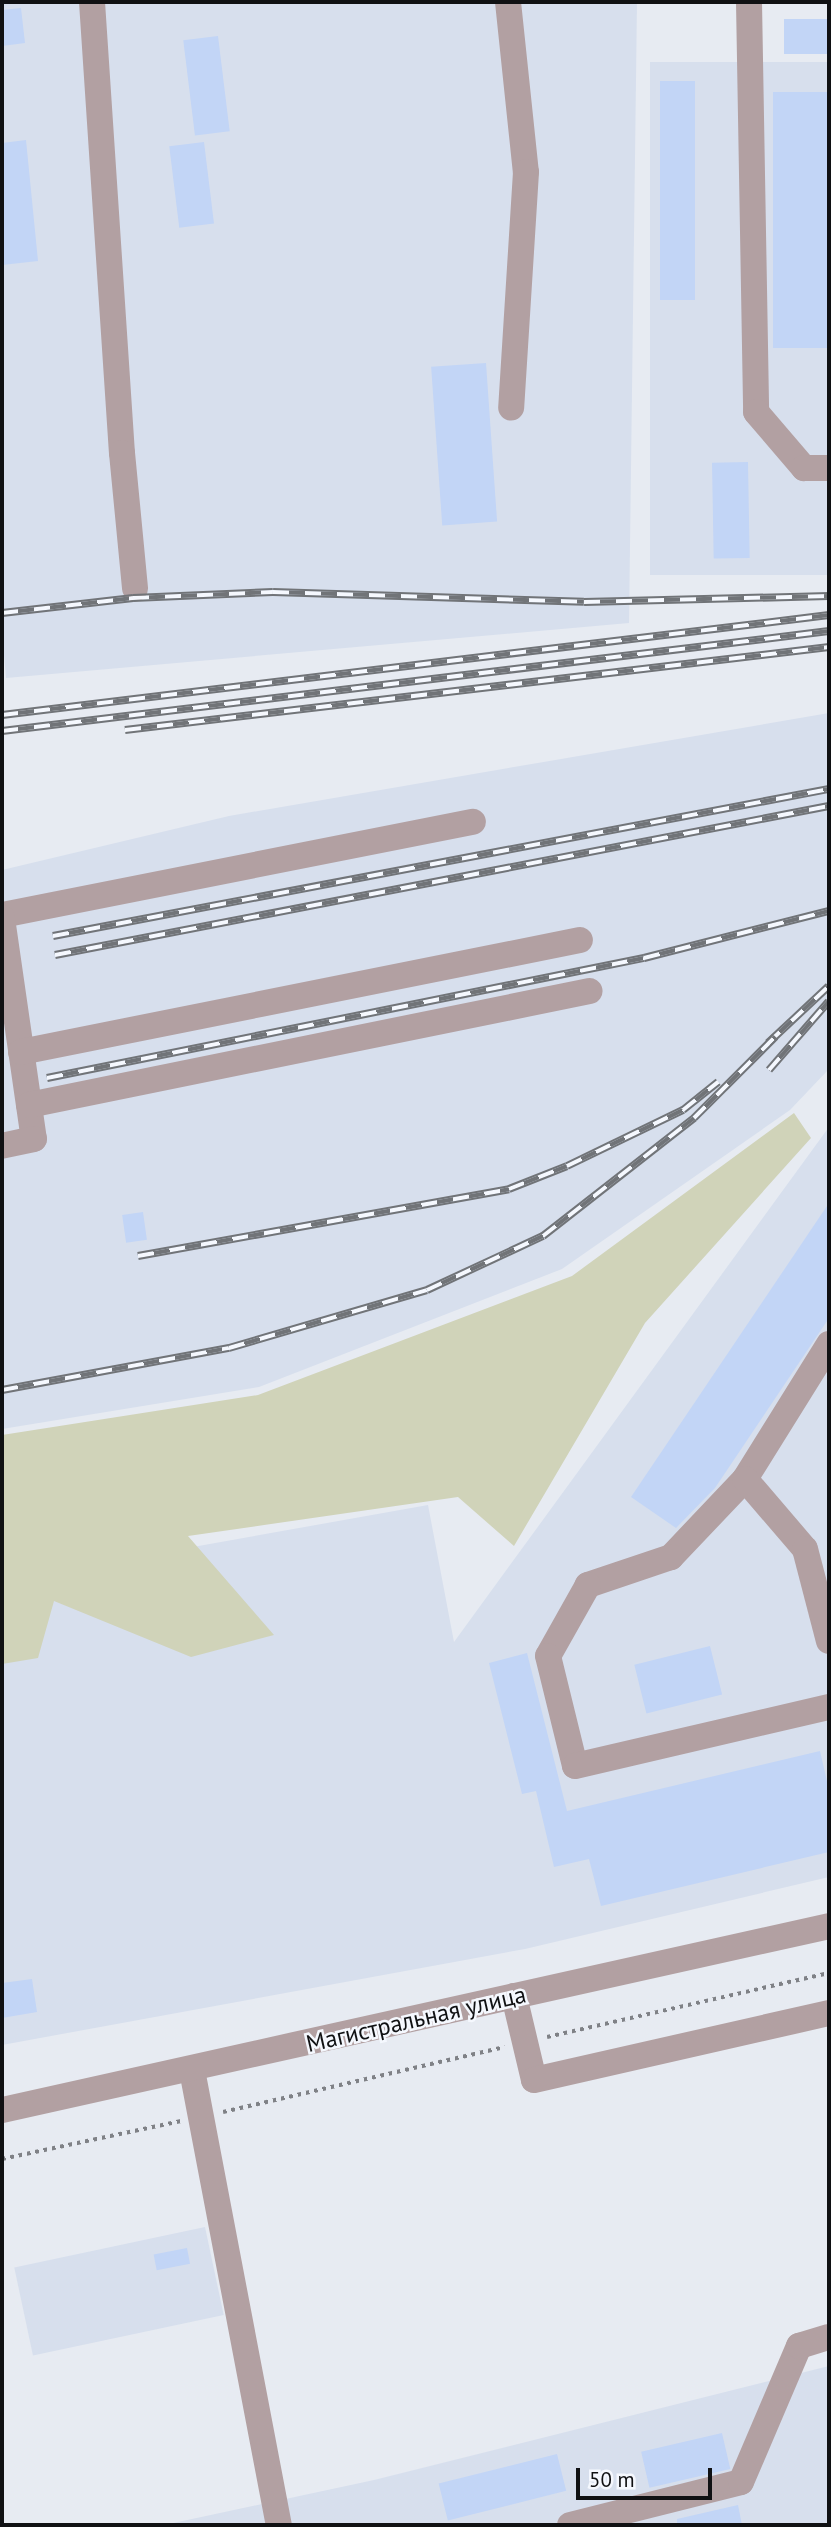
<!DOCTYPE html>
<meta charset="utf-8">
<style>
body{margin:0}
#map{position:relative;width:831px;height:2527px;overflow:hidden;background:#e7ebf2;font-family:"PT Sans",sans-serif}
div>[style]{position:absolute}
.built>*{inset:0;background:#d7dfed;transform-origin:0 0}
.green>*{inset:0;background:#d0d3b9}
.building>*{inset:0;background:#c2d5f6;transform-origin:0 0}
.path>*{height:3.5px;margin-top:-1.75px;transform-origin:0;background:repeating-linear-gradient(90deg,#7f8186 0 3.5px,transparent 0 8.5px)}
.minor>*{height:26px;margin:-13px;padding:0 13px;transform-origin:13px;border-radius:13px;background:#b2a0a2}
.rail>*{height:8px;margin-top:-4px;transform-origin:0;background:repeating-linear-gradient(90deg,#f5f8fe 0 16px,#717478 0 32px);box-sizing:border-box;border-block:2px solid #717478}
span{translate:-50% -50%;white-space:nowrap;text-align:center;line-height:1.15;-webkit-text-stroke:5px #f5f8fe;paint-order:stroke}
.street-label{font-size:24px;color:#101113}
.frame{position:absolute;inset:0;border:4px solid #101113;pointer-events:none}
.scale{position:absolute;left:576px;top:2468px;width:136px;height:32px;box-sizing:border-box;border:4px solid #101113;border-top:0;padding-left:9px;font-size:21px;line-height:24px;white-space:nowrap;color:#101113;-webkit-text-stroke:5px #f5f8fe;paint-order:stroke}
</style>
<div id="map">
<div class="built">
<div style="clip-path:polygon(2px 2px,637px 2px,629px 623px,6px 678px,2px 632px)"></div>
<div style="left:829px;top:62px;width:513px;height:179px;rotate:90deg"></div>
<div style="clip-path:polygon(829px 713px,829px 1069px,790px 1110px,562px 1269px,259px 1387px,2px 1429px,2px 870px,229px 816px)"></div>
<div style="clip-path:polygon(829px 1127px,829px 1877px,525px 1949px,2px 2045px,2px 1581px,428px 1505px,454px 1642px)"></div>
<div style="left:205px;top:2227px;width:90px;height:195px;rotate:78deg"></div>
<div style="clip-path:polygon(829px 2366px,829px 2525px,164px 2525px,374px 2480px)"></div>
</div>
<div class="green">
<div style="clip-path:polygon(794px 1113px,811px 1138px,645px 1323px,514px 1546px,458px 1497px,188px 1536px,274px 1635px,191px 1657px,54px 1601px,38px 1658px,2px 1664px,2px 1435px,258px 1395px,572px 1276px)"></div>
</div>
<div class="building">
<div style="clip-path:polygon(21px 8px,25px 43px,2px 46px,2px 10px)"></div>
<div style="left:829px;top:19px;width:35px;height:45px;rotate:90deg"></div>
<div style="left:218px;top:36px;width:96px;height:35px;rotate:83deg"></div>
<div style="left:660px;top:81px;width:35px;height:219px"></div>
<div style="left:829px;top:92px;width:256px;height:56px;rotate:90deg"></div>
<div style="clip-path:polygon(26px 140px,38px 261px,2px 265px,2px 143px)"></div>
<div style="left:204px;top:142px;width:82px;height:35px;rotate:83deg"></div>
<div style="left:486px;top:363px;width:159px;height:55px;rotate:86deg"></div>
<div style="left:748px;top:462px;width:96px;height:36px;rotate:89deg"></div>
<div style="clip-path:polygon(829px 1203px,829px 1318px,715px 1488px,676px 1528px,631px 1497px)"></div>
<div style="left:143px;top:1212px;width:28px;height:21px;rotate:82deg"></div>
<div style="left:710px;top:1646px;width:50px;height:78px;rotate:76deg"></div>
<div style="clip-path:polygon(527px 1653px,567px 1811px,820px 1751px,829px 1790px,829px 1852px,601px 1906px,589px 1859px,554px 1867px,536px 1791px,522px 1794px,489px 1663px)"></div>
<div style="clip-path:polygon(32px 1979px,37px 2012px,2px 2018px,2px 1983px)"></div>
<div style="left:187px;top:2248px;width:16px;height:34px;rotate:79deg"></div>
<div style="left:722px;top:2433px;width:37px;height:83px;rotate:77deg"></div>
<div style="left:557px;top:2454px;width:38px;height:122px;rotate:76deg"></div>
<div style="clip-path:polygon(738px 2505px,742px 2525px,677px 2525px,677px 2519px)"></div>
</div>
<div class="path">
<div style="left:547px;top:2037px;width:289px;rotate:-12.8deg"></div>
<div style="left:223px;top:2112px;width:289px;rotate:-13deg"></div>
<div style="left:2px;top:2159px;width:183px;rotate:-12deg"></div>
</div>
<div class="minor">
<div style="left:92px;top:2px;width:452px;rotate:86.2deg"></div>
<div style="left:122px;top:453px;width:136px;rotate:84.5deg"></div>
<div style="left:508px;top:2px;width:171px;rotate:84deg"></div>
<div style="left:526px;top:172px;width:236px;rotate:93.6deg"></div>
<div style="left:749px;top:2px;width:410px;rotate:89deg"></div>
<div style="left:756px;top:412px;width:74px;rotate:49.4deg"></div>
<div style="left:804px;top:468px;width:25px"></div>
<div style="left:2px;top:915px;width:480px;rotate:-11.2deg"></div>
<div style="left:2px;top:918px;width:223px;rotate:81.8deg"></div>
<div style="left:34px;top:1139px;width:33px;rotate:168deg"></div>
<div style="left:21px;top:1052px;width:570px;rotate:-11.33deg"></div>
<div style="left:29px;top:1105px;width:572px;rotate:-11.49deg"></div>
<div style="left:829px;top:1344px;width:159px;rotate:121.9deg"></div>
<div style="left:745px;top:1479px;width:108px;rotate:133.5deg"></div>
<div style="left:671px;top:1557px;width:88px;rotate:161.4deg"></div>
<div style="left:588px;top:1585px;width:81px;rotate:119.4deg"></div>
<div style="left:548px;top:1656px;width:113px;rotate:76.2deg"></div>
<div style="left:575px;top:1766px;width:261px;rotate:-13.1deg"></div>
<div style="left:745px;top:1479px;width:92px;rotate:49.4deg"></div>
<div style="left:805px;top:1549px;width:95px;rotate:75.4deg"></div>
<div style="left:514px;top:1996px;width:86px;rotate:76.6deg"></div>
<div style="left:534px;top:2080px;width:303px;rotate:-12.8deg"></div>
<div style="left:192px;top:2070px;width:463px;rotate:79.2deg"></div>
<div style="left:2px;top:2110px;width:847px;rotate:-12.54deg"></div>
<div style="left:570px;top:2525px;width:176px;rotate:-14.1deg"></div>
<div style="left:741px;top:2482px;width:148px;rotate:-66.9deg"></div>
<div style="left:799px;top:2346px;width:31px;rotate:-17deg"></div>
</div>
<div class="rail">
<div style="left:2px;top:613px;width:132px;rotate:-6.5deg"></div>
<div style="left:133px;top:598px;width:140px;rotate:-2.5deg"></div>
<div style="left:273px;top:592px;width:311px;rotate:1.8deg"></div>
<div style="left:584px;top:602px;width:245px;rotate:-1.4deg"></div>
<div style="left:2px;top:715px;width:833px;rotate:-6.89deg"></div>
<div style="left:125px;top:730px;width:709px;rotate:-6.72deg"></div>
<div style="left:2px;top:731px;width:833px;rotate:-6.89deg"></div>
<div style="left:53px;top:936px;width:790px;rotate:-10.73deg"></div>
<div style="left:55px;top:955px;width:788px;rotate:-10.9deg"></div>
<div style="left:768px;top:1043px;width:83px;rotate:-43.1deg"></div>
<div style="left:769px;top:1070px;width:91px;rotate:-49deg"></div>
<div style="left:47px;top:1078px;width:609px;rotate:-11.37deg"></div>
<div style="left:644px;top:958px;width:191px;rotate:-14.3deg"></div>
<div style="left:138px;top:1256px;width:377px;rotate:-10.2deg"></div>
<div style="left:509px;top:1189px;width:62px;rotate:-21.6deg"></div>
<div style="left:567px;top:1166px;width:129px;rotate:-25.8deg"></div>
<div style="left:683px;top:1110px;width:45px;rotate:-38.7deg"></div>
<div style="left:2px;top:1390px;width:231px;rotate:-10.5deg"></div>
<div style="left:229px;top:1348px;width:206px;rotate:-16.3deg"></div>
<div style="left:427px;top:1290px;width:128px;rotate:-25deg"></div>
<div style="left:543px;top:1236px;width:192px;rotate:-38deg"></div>
<div style="left:694px;top:1118px;width:115px;rotate:-45deg"></div>
</div>
<div class="street-label">
<span style="left:416px;top:2019px;rotate:-13deg">Магистральная улица</span>
</div>
<div class="frame"></div>
<div class="scale">50 m</div>
</div>
